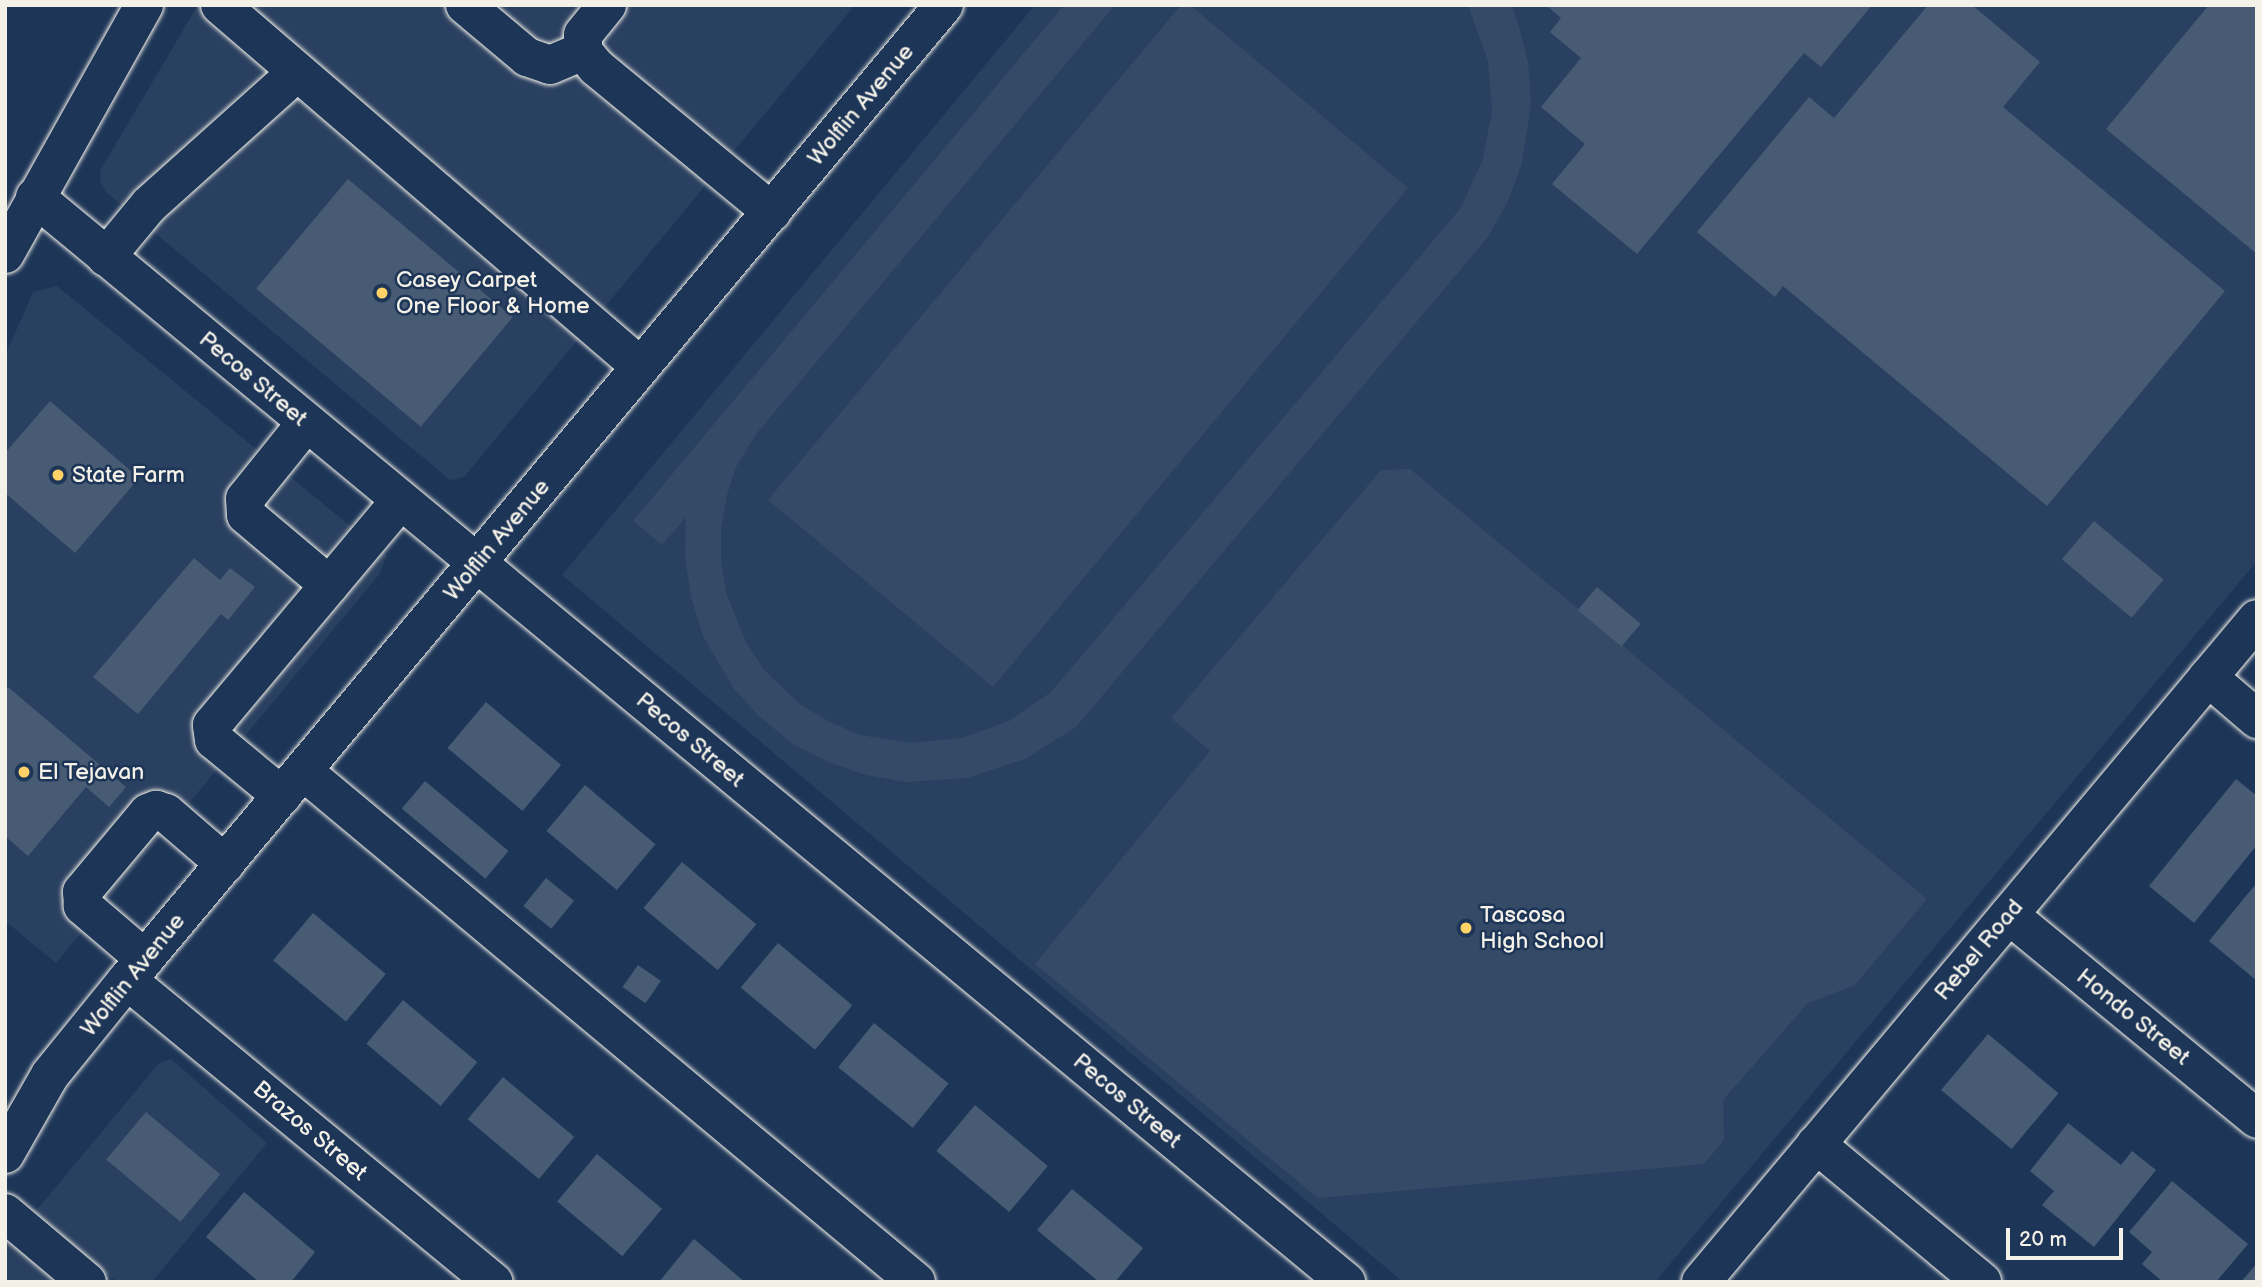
<!DOCTYPE html>
<style>
body{margin:0}
#map{position:relative;width:2262px;height:1287px;overflow:hidden;background:#1d3557;font-family:"Balsamiq Sans",sans-serif}
div>[style]{position:absolute}
.built>*{inset:0;background:#2a4060}
.green>*{inset:0;background:#354a67}
.building>*{inset:0;background:#485b74;transform-origin:0 0}
.roads{filter:drop-shadow(0 0 2px #f4f1e8) drop-shadow(0 0 2px #f4f1e8)}
.minor>*{height:38px;margin:-19px;padding:0 19px;transform-origin:19px;border-radius:19px;background:#1d3557}
.major>*{height:38px;margin:-19px;padding:0 19px;transform-origin:19px;border-radius:19px;background:#1d3557}
.dots>*{width:19px;height:19px;translate:-50% -50%;box-sizing:border-box;border:4px solid #1d3557;border-radius:50%}
span{translate:-50% -50%;white-space:nowrap;text-align:center;line-height:1.15;-webkit-text-stroke:5px #1d3557;paint-order:stroke}
.street-label{font-size:23px;color:#f4f1e8}
.poi-label{font-size:23px;color:#f4f1e8}
.left{translate:0 -50%;text-align:left}
.frame{position:absolute;inset:0;border:7px solid #f4f1e8;pointer-events:none}
.scale{position:absolute;left:2006px;top:1228px;width:117px;height:32px;box-sizing:border-box;border:4px solid #f4f1e8;border-top:0;padding-left:9px;font-size:21px;line-height:24px;white-space:nowrap;color:#f4f1e8;-webkit-text-stroke:5px #1d3557;paint-order:stroke}
</style>
<div id="map">
<div class="built">
<div style="clip-path:polygon(198px 5px,855px 5px,464px 477px,450px 480px,106px 192px,100px 182px,101px 169px)"></div>
<div style="clip-path:polygon(1035px 5px,2257px 5px,2257px 561px,1655px 1282px,1403px 1282px,562px 575px)"></div>
<div style="clip-path:polygon(57px 286px,387px 556px,378px 576px,56px 963px,5px 921px,5px 356px,33px 292px)"></div>
<div style="clip-path:polygon(171px 1059px,267px 1143px,152px 1282px,117px 1282px,35px 1212px,159px 1063px)"></div>
<div style="clip-path:polygon(10px 1243px,55px 1282px,5px 1282px,5px 1248px)"></div>
</div>
<div class="green">
<div style="clip-path:polygon(1064px 5px,1115px 5px,757px 433px,736px 467px,727px 495px,721px 528px,721px 562px,727px 595px,746px 642px,764px 670px,801px 705px,830px 722px,860px 735px,911px 743px,961px 738px,1009px 721px,1051px 692px,1460px 209px,1482px 162px,1492px 112px,1488px 61px,1468px 5px,1511px 5px,1518px 23px,1528px 62px,1531px 103px,1522px 163px,1508px 201px,1488px 237px,1076px 727px,1025px 759px,967px 778px,906px 782px,866px 775px,828px 762px,793px 744px,761px 718px,734px 689px,703px 636px,691px 597px,685px 557px,686px 517px,662px 545px,633px 521px)"></div>
<div style="clip-path:polygon(1181px 5px,1190px 5px,1408px 188px,993px 687px,768px 500px)"></div>
<div style="clip-path:polygon(1410px 469px,1927px 899px,1855px 985px,1808px 1003px,1723px 1100px,1724px 1140px,1704px 1164px,1318px 1198px,1035px 964px,1210px 751px,1171px 718px,1381px 470px)"></div>
</div>
<div class="building">
<div style="clip-path:polygon(1546px 5px,1872px 5px,1821px 67px,1804px 53px,1637px 254px,1552px 184px,1585px 144px,1541px 107px,1581px 58px,1550px 32px,1561px 18px)"></div>
<div style="clip-path:polygon(1928px 5px,1972px 5px,2040px 62px,2003px 107px,2225px 291px,2047px 506px,1783px 286px,1775px 297px,1697px 232px,1809px 97px,1834px 118px)"></div>
<div style="clip-path:polygon(2209px 5px,2257px 5px,2257px 254px,2106px 129px)"></div>
<div style="left:348px;top:179px;width:215px;height:143px;rotate:40deg"></div>
<div style="clip-path:polygon(50px 401px,139px 478px,75px 553px,5px 493px,5px 453px)"></div>
<div style="left:2094px;top:521px;width:91px;height:50px;rotate:40deg"></div>
<div style="clip-path:polygon(194px 558px,220px 580px,230px 568px,255px 587px,228px 620px,221px 614px,138px 714px,93px 677px)"></div>
<div style="left:1597px;top:587px;width:57px;height:30px;rotate:40deg"></div>
<div style="clip-path:polygon(8px 687px,126px 787px,109px 807px,86px 787px,28px 856px,5px 836px,5px 690px)"></div>
<div style="left:486px;top:702px;width:98px;height:60px;rotate:40deg"></div>
<div style="clip-path:polygon(2236px 779px,2257px 796px,2257px 845px,2194px 923px,2149px 886px)"></div>
<div style="left:425px;top:781px;width:109px;height:36px;rotate:40deg"></div>
<div style="left:585px;top:785px;width:92px;height:60px;rotate:40deg"></div>
<div style="left:682px;top:862px;width:97px;height:60px;rotate:40deg"></div>
<div style="left:546px;top:878px;width:36px;height:36px;rotate:39deg"></div>
<div style="clip-path:polygon(2255px 885px,2257px 887px,2257px 981px,2209px 941px)"></div>
<div style="left:313px;top:913px;width:95px;height:62px;rotate:40deg"></div>
<div style="left:778px;top:943px;width:97px;height:58px;rotate:40deg"></div>
<div style="left:638px;top:965px;width:28px;height:27px;rotate:35deg"></div>
<div style="left:403px;top:1000px;width:97px;height:57px;rotate:40deg"></div>
<div style="left:874px;top:1023px;width:96px;height:57px;rotate:39deg"></div>
<div style="left:1988px;top:1034px;width:92px;height:73px;rotate:40deg"></div>
<div style="left:503px;top:1077px;width:93px;height:55px;rotate:40deg"></div>
<div style="left:975px;top:1105px;width:95px;height:60px;rotate:40deg"></div>
<div style="left:146px;top:1112px;width:97px;height:62px;rotate:40deg"></div>
<div style="clip-path:polygon(2068px 1123px,2121px 1165px,2132px 1151px,2156px 1170px,2094px 1247px,2042px 1205px,2054px 1191px,2030px 1171px)"></div>
<div style="left:597px;top:1154px;width:85px;height:62px;rotate:40deg"></div>
<div style="clip-path:polygon(2172px 1181px,2248px 1244px,2216px 1282px,2163px 1282px,2142px 1264px,2152px 1252px,2129px 1232px)"></div>
<div style="clip-path:polygon(1072px 1189px,1143px 1248px,1115px 1282px,1099px 1282px,1037px 1230px)"></div>
<div style="clip-path:polygon(244px 1192px,315px 1252px,291px 1282px,259px 1282px,206px 1237px)"></div>
<div style="clip-path:polygon(694px 1239px,745px 1282px,659px 1282px)"></div>
<div style="clip-path:polygon(2257px 1263px,2257px 1282px,2241px 1282px)"></div>
</div>
<div class="roads">
<div class="minor">
<div style="left:220px;top:5px;width:555px;rotate:40.69deg"></div>
<div style="left:465px;top:5px;width:81px;rotate:40deg"></div>
<div style="left:527px;top:57px;width:24px;rotate:19deg"></div>
<div style="left:550px;top:65px;width:36px;rotate:-23deg"></div>
<div style="left:607px;top:5px;width:38px;rotate:129deg"></div>
<div style="left:583px;top:35px;width:16px;rotate:90deg"></div>
<div style="left:583px;top:51px;width:21px;rotate:51deg"></div>
<div style="left:596px;top:67px;width:228px;rotate:39.5deg"></div>
<div style="left:35px;top:197px;width:1702px;rotate:39.61deg"></div>
<div style="left:106px;top:257px;width:67px;rotate:-50.4deg"></div>
<div style="left:149px;top:205px;width:199px;rotate:-41.9deg"></div>
<div style="left:306px;top:423px;width:97px;rotate:128.8deg"></div>
<div style="left:245px;top:499px;width:16px;rotate:86deg"></div>
<div style="left:246px;top:515px;width:109px;rotate:40.1deg"></div>
<div style="left:2208px;top:677px;width:65px;rotate:40.6deg"></div>
<div style="left:303px;top:771px;width:798px;rotate:39.81deg"></div>
<div style="left:282px;top:796px;width:88px;rotate:-140.5deg"></div>
<div style="left:214px;top:740px;width:15px;rotate:-98deg"></div>
<div style="left:212px;top:725px;width:292px;rotate:-50deg"></div>
<div style="left:2009px;top:915px;width:321px;rotate:39.4deg"></div>
<div style="left:145px;top:959px;width:82px;rotate:-139.5deg"></div>
<div style="left:83px;top:906px;width:14px;rotate:-94deg"></div>
<div style="left:82px;top:892px;width:103px;rotate:-50.1deg"></div>
<div style="left:148px;top:813px;width:9px;rotate:-21deg"></div>
<div style="left:156px;top:810px;width:10px;rotate:17deg"></div>
<div style="left:166px;top:813px;width:78px;rotate:40.8deg"></div>
<div style="left:127px;top:980px;width:475px;rotate:39.5deg"></div>
<div style="left:1816px;top:1144px;width:216px;rotate:39.7deg"></div>
<div style="left:5px;top:1213px;width:107px;rotate:40.1deg"></div>
<div style="left:1701px;top:1282px;width:865px;rotate:-50.02deg"></div>
</div>
<div class="major">
<div style="left:5px;top:254px;width:285px;rotate:-60.8deg"></div>
<div style="left:5px;top:1154px;width:91px;rotate:-60.3deg"></div>
<div style="left:50px;top:1075px;width:122px;rotate:-51deg"></div>
<div style="left:127px;top:980px;width:1272px;rotate:-50.04deg"></div>
</div>
</div>
<div class="dots">
<div style="left:382px;top:293px;background:#ffd166"></div>
<div style="left:58px;top:475px;background:#ffd166"></div>
<div style="left:24px;top:772px;background:#ffd166"></div>
<div style="left:1466px;top:928px;background:#ffd166"></div>
</div>
<div class="street-label">
<span style="left:861px;top:105px;rotate:-50deg">Wolflin Avenue</span>
<span style="left:253px;top:379px;rotate:40deg">Pecos Street</span>
<span style="left:497px;top:540px;rotate:-50deg">Wolflin Avenue</span>
<span style="left:690px;top:740px;rotate:40deg">Pecos Street</span>
<span style="left:1979px;top:950px;rotate:-50deg">Rebel Road</span>
<span style="left:133px;top:975px;rotate:-51deg">Wolflin Avenue</span>
<span style="left:2133px;top:1017px;rotate:39deg">Hondo Street</span>
<span style="left:1127px;top:1101px;rotate:40deg">Pecos Street</span>
<span style="left:310px;top:1131px;rotate:40deg">Brazos Street</span>
</div>
<div class="poi-label">
<span class="left" style="left:396px;top:293px">Casey Carpet<br>One Floor &amp; Home</span>
<span class="left" style="left:72px;top:475px">State Farm</span>
<span class="left" style="left:38px;top:772px">El Tejavan</span>
<span class="left" style="left:1480px;top:928px">Tascosa<br>High School</span>
</div>
<div class="frame"></div>
<div class="scale">20 m</div>
</div>
